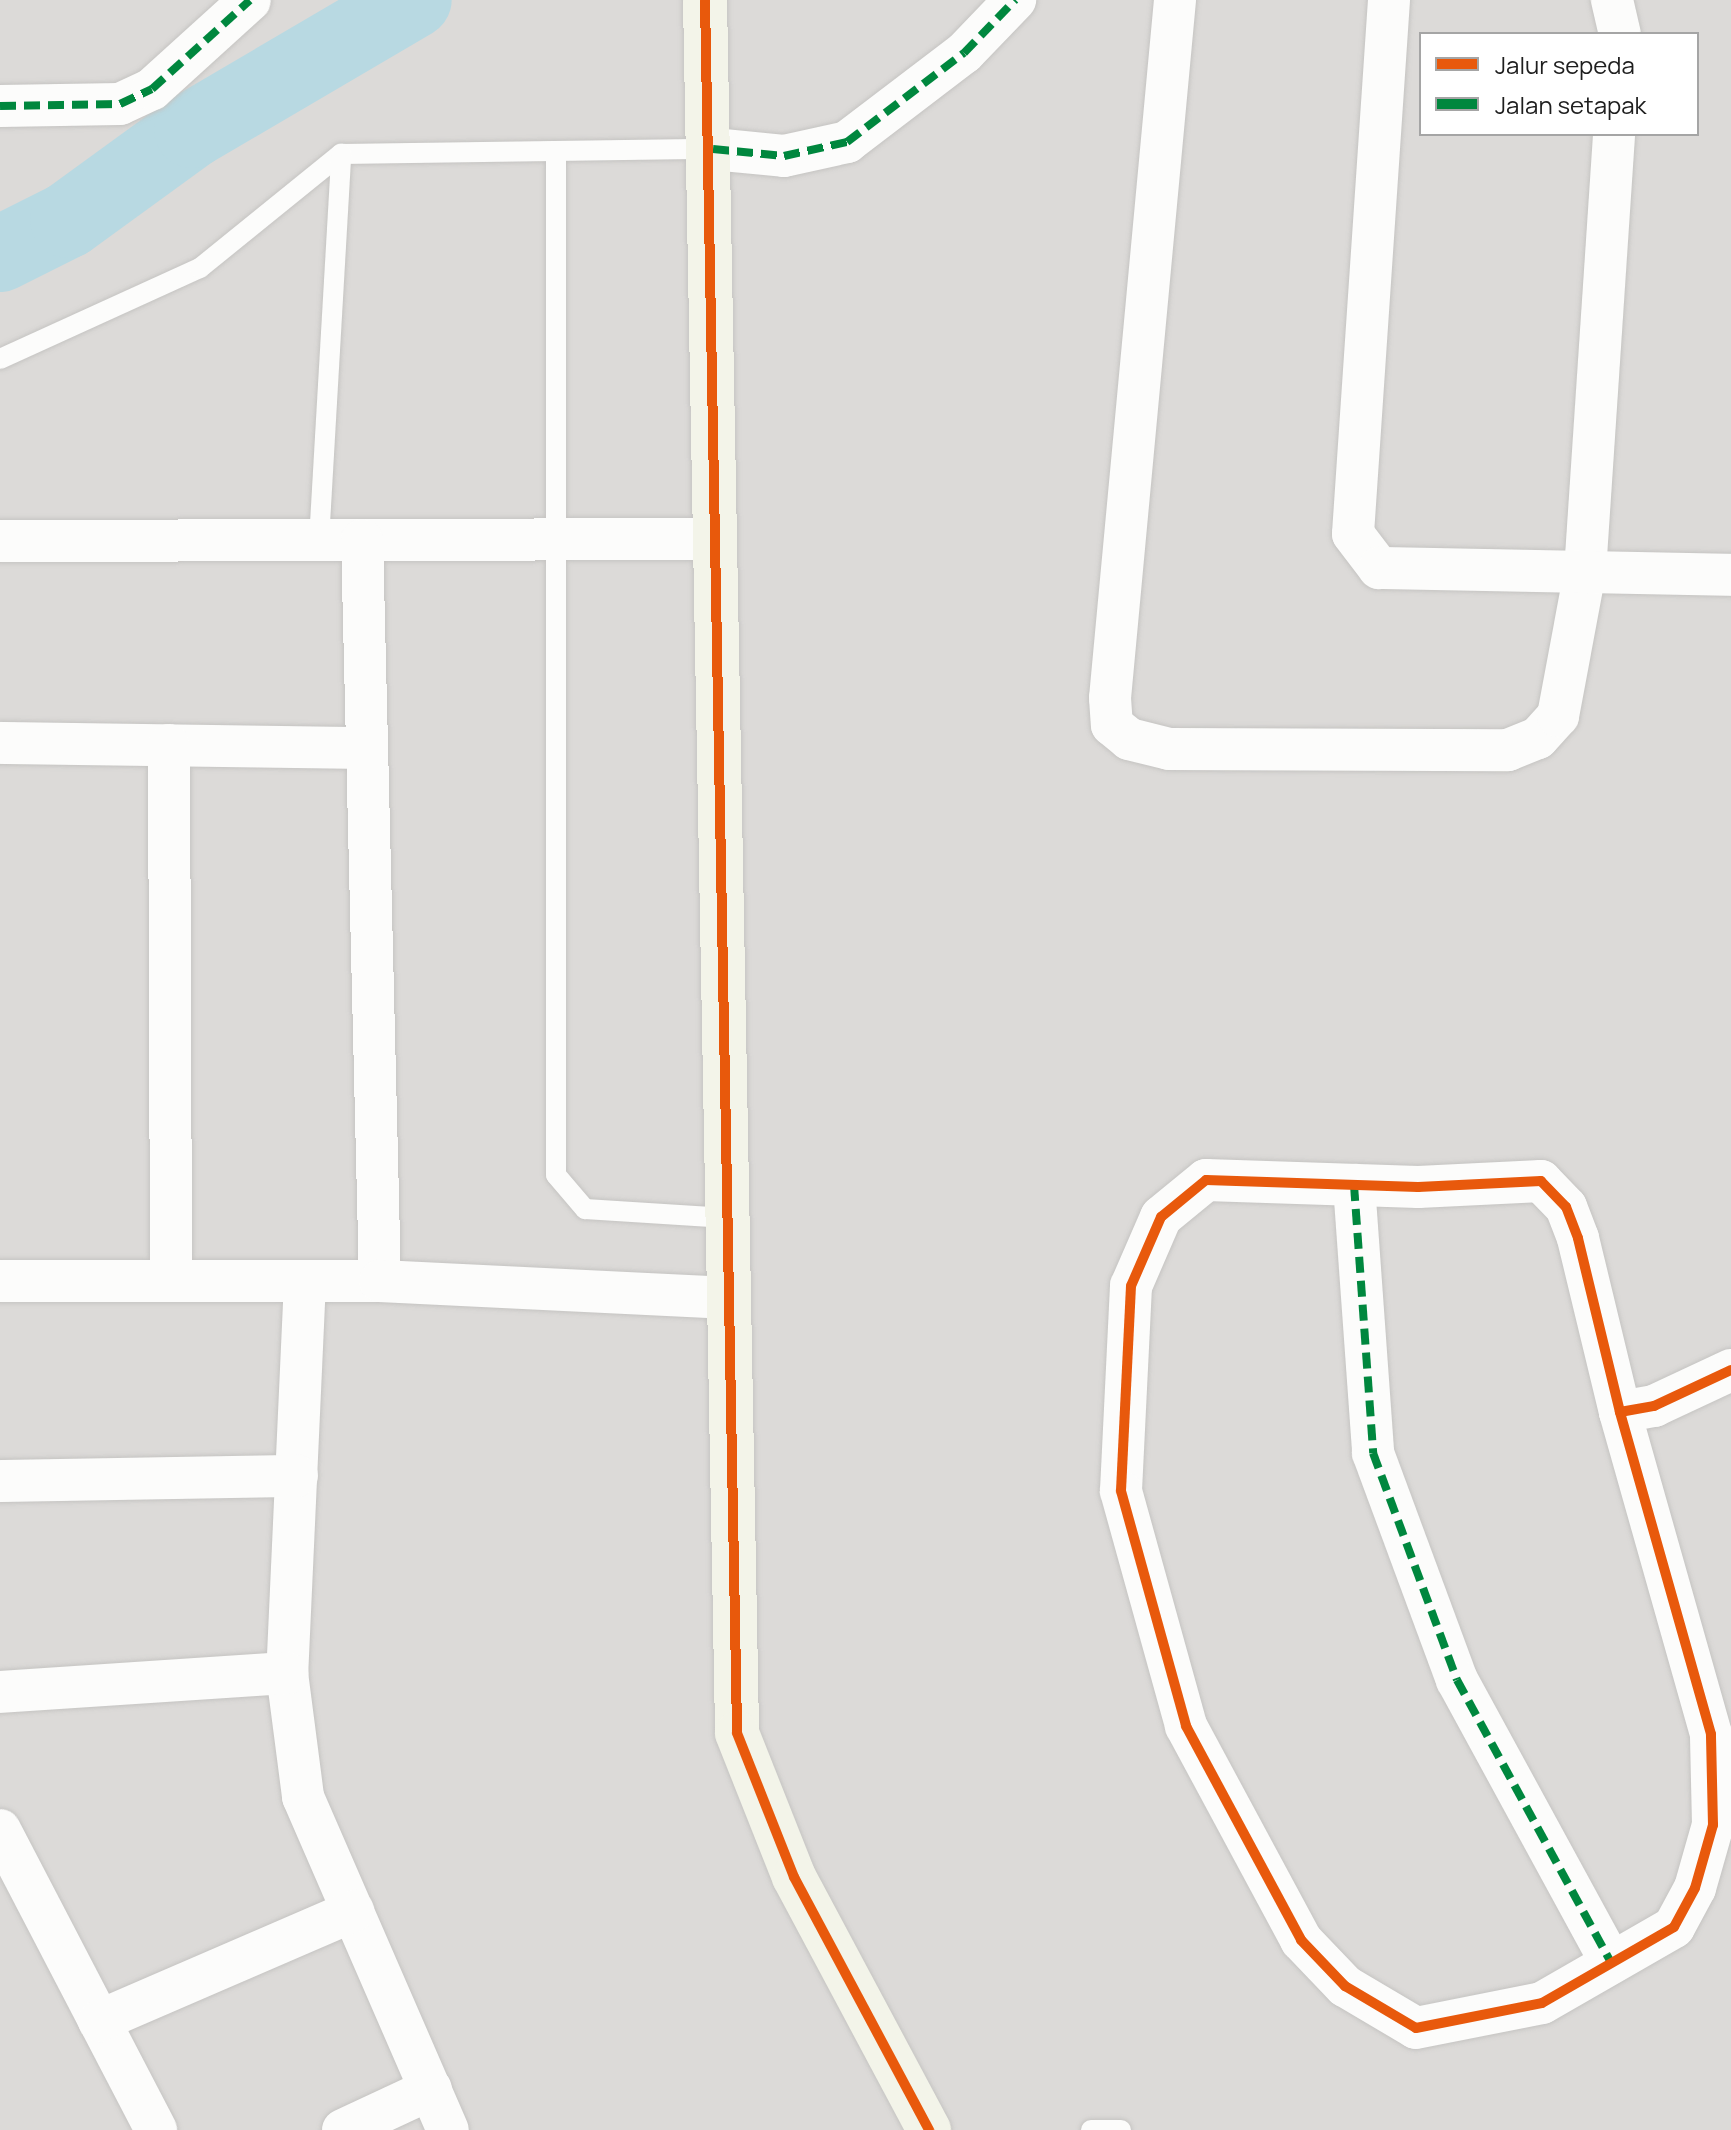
<!DOCTYPE html>
<style>
body{margin:0}
#map{position:relative;width:1731px;height:2130px;overflow:hidden;background:#edebe6;font-family:Manrope,sans-serif}
div>[style]{position:absolute}
.residential>*{inset:0;background:#dcdad8}
.river>*{height:76px;margin:-38px;padding:0 38px;transform-origin:38px;border-radius:38px;background:#b8d9e2}
.roads{filter:drop-shadow(0 0 2px #c5c4c2) drop-shadow(0 0 2px #c5c4c2)}
.lane>*{height:20px;margin:-10px;padding:0 10px;transform-origin:10px;border-radius:10px;background:#fcfcfb}
.street>*{height:42px;margin:-21px;padding:0 21px;transform-origin:21px;border-radius:21px;background:#fcfcfb}
.secondary>*{height:44px;margin:-22px;padding:0 22px;transform-origin:22px;border-radius:22px;background:#f3f4e9}
.quiet>*{height:8px;margin-top:-4px;transform-origin:0;background:repeating-linear-gradient(90deg,#00873e 0 16px,transparent 0 24px)}
.cycleway>*{height:10px;margin:-5px;padding:0 5px;transform-origin:5px;border-radius:5px;background:#e8590c}
span{translate:-50% -50%;white-space:nowrap;text-align:center;line-height:1.15;-webkit-text-stroke:8px #fff;paint-order:stroke}
.legend{position:absolute;left:1419px;top:32px;width:280px;height:104px;box-sizing:border-box;background:#fff;border:2px solid #a5a5a5;margin:0;padding:10px 14px;list-style:none;font-size:24px;color:#1e1e1e}
.legend li{display:flex;align-items:center;gap:16px;height:40px}
.legend b{width:40px;border:2px solid #a5a5a5}
</style>
<div id="map">
<div class="residential">
<div style="clip-path:polygon(evenodd,0 0,1731px 0,1731px 2130px,0 2130px,0 0,1421px 34px,1697px 34px,1697px 134px,1421px 134px,1421px 34px)"></div>
</div>
<div class="river">
<div style="left:0;top:254px;width:76px;rotate:-26.6deg"></div>
<div style="left:68px;top:220px;width:153px;rotate:-36deg"></div>
<div style="left:192px;top:130px;width:257px;rotate:-30.4deg"></div>
</div>
<div class="roads">
<div class="lane">
<div style="left:556px;top:151px;width:1024px;rotate:90deg"></div>
<div style="left:556px;top:1175px;width:45px;rotate:49.5deg"></div>
<div style="left:585px;top:1209px;width:142px;rotate:3.6deg"></div>
<div style="left:0;top:359px;width:220px;rotate:-24.5deg"></div>
<div style="left:200px;top:268px;width:181px;rotate:-39deg"></div>
<div style="left:341px;top:154px;width:372px;rotate:-0.8deg"></div>
<div style="left:319px;top:541px;width:388px;rotate:-86.7deg"></div>
<div style="left:1091px;top:2130px;width:30px"></div>
</div>
<div class="street">
<div style="left:1175px;top:0;width:701px;rotate:95.32deg"></div>
<div style="left:1110px;top:698px;width:27px;rotate:86deg"></div>
<div style="left:1112px;top:725px;width:22px;rotate:39deg"></div>
<div style="left:1129px;top:739px;width:41px;rotate:14deg"></div>
<div style="left:1169px;top:749px;width:339px;rotate:0.2deg"></div>
<div style="left:1508px;top:750px;width:32px;rotate:-22deg"></div>
<div style="left:1538px;top:738px;width:30px;rotate:-48deg"></div>
<div style="left:1558px;top:716px;width:147px;rotate:-79.4deg"></div>
<div style="left:1585px;top:572px;width:439px;rotate:-86.2deg"></div>
<div style="left:1389px;top:0;width:535px;rotate:93.86deg"></div>
<div style="left:1353px;top:534px;width:43px;rotate:52.6deg"></div>
<div style="left:1379px;top:568px;width:352px;rotate:1.1deg"></div>
<div style="left:1612px;top:0;width:35px;rotate:77deg"></div>
<div style="left:0;top:106px;width:120px;rotate:-1deg"></div>
<div style="left:120px;top:104px;width:35px;rotate:-25deg"></div>
<div style="left:152px;top:89px;width:132px;rotate:-42.2deg"></div>
<div style="left:713px;top:149px;width:71px;rotate:5.6deg"></div>
<div style="left:784px;top:156px;width:65px;rotate:-12.5deg"></div>
<div style="left:847px;top:142px;width:147px;rotate:-37.3deg"></div>
<div style="left:964px;top:53px;width:74px;rotate:-46.1deg"></div>
<div style="left:0;top:541px;width:714px;rotate:-0.16deg"></div>
<div style="left:0;top:743px;width:364px;rotate:0.8deg"></div>
<div style="left:169px;top:745px;width:531px;rotate:89.78deg"></div>
<div style="left:1354px;top:1185px;width:269px;rotate:85.9deg"></div>
<div style="left:1373px;top:1453px;width:242px;rotate:69.7deg"></div>
<div style="left:1457px;top:1680px;width:322px;rotate:61.4deg"></div>
<div style="left:0;top:1281px;width:380px"></div>
<div style="left:380px;top:1281px;width:741px;rotate:-91.39deg"></div>
<div style="left:305px;top:1281px;width:392px;rotate:92.6deg"></div>
<div style="left:287px;top:1673px;width:125px;rotate:82.6deg"></div>
<div style="left:303px;top:1797px;width:363px;rotate:66.5deg"></div>
<div style="left:380px;top:1281px;width:349px;rotate:2.8deg"></div>
<div style="left:1620px;top:1412px;width:179px;rotate:-103.6deg"></div>
<div style="left:1578px;top:1238px;width:33px;rotate:-111deg"></div>
<div style="left:1566px;top:1207px;width:36px;rotate:-134deg"></div>
<div style="left:1541px;top:1181px;width:123px;rotate:177.2deg"></div>
<div style="left:1418px;top:1187px;width:212px;rotate:-178.1deg"></div>
<div style="left:1206px;top:1180px;width:58px;rotate:140.6deg"></div>
<div style="left:1161px;top:1217px;width:75px;rotate:113.5deg"></div>
<div style="left:1131px;top:1286px;width:205px;rotate:92.8deg"></div>
<div style="left:1121px;top:1491px;width:244px;rotate:74.5deg"></div>
<div style="left:1186px;top:1726px;width:243px;rotate:61.7deg"></div>
<div style="left:1301px;top:1940px;width:64px;rotate:46.3deg"></div>
<div style="left:1345px;top:1986px;width:82px;rotate:30.6deg"></div>
<div style="left:1416px;top:2028px;width:128px;rotate:-11.2deg"></div>
<div style="left:1542px;top:2003px;width:152px;rotate:-29.9deg"></div>
<div style="left:1674px;top:1927px;width:44px;rotate:-61.7deg"></div>
<div style="left:1695px;top:1888px;width:66px;rotate:-74.1deg"></div>
<div style="left:1713px;top:1825px;width:91px;rotate:-91.3deg"></div>
<div style="left:1711px;top:1734px;width:335px;rotate:-105.8deg"></div>
<div style="left:1620px;top:1412px;width:35px;rotate:-10deg"></div>
<div style="left:1654px;top:1406px;width:85px;rotate:-25.1deg"></div>
<div style="left:0;top:1481px;width:297px;rotate:-1deg"></div>
<div style="left:0;top:1692px;width:288px;rotate:-3.8deg"></div>
<div style="left:0;top:1830px;width:338px;rotate:62.5deg"></div>
<div style="left:99px;top:2021px;width:277px;rotate:-23.4deg"></div>
<div style="left:343px;top:2130px;width:97px;rotate:-25deg"></div>
</div>
<div class="secondary">
<div style="left:705px;top:0;width:1733px;rotate:88.94deg"></div>
<div style="left:737px;top:1733px;width:155px;rotate:68.4deg"></div>
<div style="left:794px;top:1877px;width:287px;rotate:61.9deg"></div>
</div>
</div>
<div class="quiet">
<div style="left:0;top:106px;width:120px;rotate:-1deg"></div>
<div style="left:120px;top:104px;width:35px;rotate:-25deg"></div>
<div style="left:152px;top:89px;width:132px;rotate:-42.2deg"></div>
<div style="left:713px;top:149px;width:71px;rotate:5.6deg"></div>
<div style="left:784px;top:156px;width:65px;rotate:-12.5deg"></div>
<div style="left:847px;top:142px;width:147px;rotate:-37.3deg"></div>
<div style="left:964px;top:53px;width:74px;rotate:-46.1deg"></div>
<div style="left:1354px;top:1185px;width:269px;rotate:85.9deg"></div>
<div style="left:1373px;top:1453px;width:242px;rotate:69.7deg"></div>
<div style="left:1457px;top:1680px;width:322px;rotate:61.4deg"></div>
</div>
<div class="cycleway">
<div style="left:705px;top:0;width:1733px;rotate:88.94deg"></div>
<div style="left:737px;top:1733px;width:155px;rotate:68.4deg"></div>
<div style="left:794px;top:1877px;width:287px;rotate:61.9deg"></div>
<div style="left:1620px;top:1412px;width:179px;rotate:-103.6deg"></div>
<div style="left:1578px;top:1238px;width:33px;rotate:-111deg"></div>
<div style="left:1566px;top:1207px;width:36px;rotate:-134deg"></div>
<div style="left:1541px;top:1181px;width:123px;rotate:177.2deg"></div>
<div style="left:1418px;top:1187px;width:212px;rotate:-178.1deg"></div>
<div style="left:1206px;top:1180px;width:58px;rotate:140.6deg"></div>
<div style="left:1161px;top:1217px;width:75px;rotate:113.5deg"></div>
<div style="left:1131px;top:1286px;width:205px;rotate:92.8deg"></div>
<div style="left:1121px;top:1491px;width:244px;rotate:74.5deg"></div>
<div style="left:1186px;top:1726px;width:243px;rotate:61.7deg"></div>
<div style="left:1301px;top:1940px;width:64px;rotate:46.3deg"></div>
<div style="left:1345px;top:1986px;width:82px;rotate:30.6deg"></div>
<div style="left:1416px;top:2028px;width:128px;rotate:-11.2deg"></div>
<div style="left:1542px;top:2003px;width:152px;rotate:-29.9deg"></div>
<div style="left:1674px;top:1927px;width:44px;rotate:-61.7deg"></div>
<div style="left:1695px;top:1888px;width:66px;rotate:-74.1deg"></div>
<div style="left:1713px;top:1825px;width:91px;rotate:-91.3deg"></div>
<div style="left:1711px;top:1734px;width:335px;rotate:-105.8deg"></div>
<div style="left:1620px;top:1412px;width:35px;rotate:-10deg"></div>
<div style="left:1654px;top:1406px;width:85px;rotate:-25.1deg"></div>
</div>
<ul class="legend">
<li><b style="height:10px;background:#e8590c"></b>Jalur sepeda</li>
<li><b style="height:10px;background:#00873e"></b>Jalan setapak</li>
</ul>
</div>
